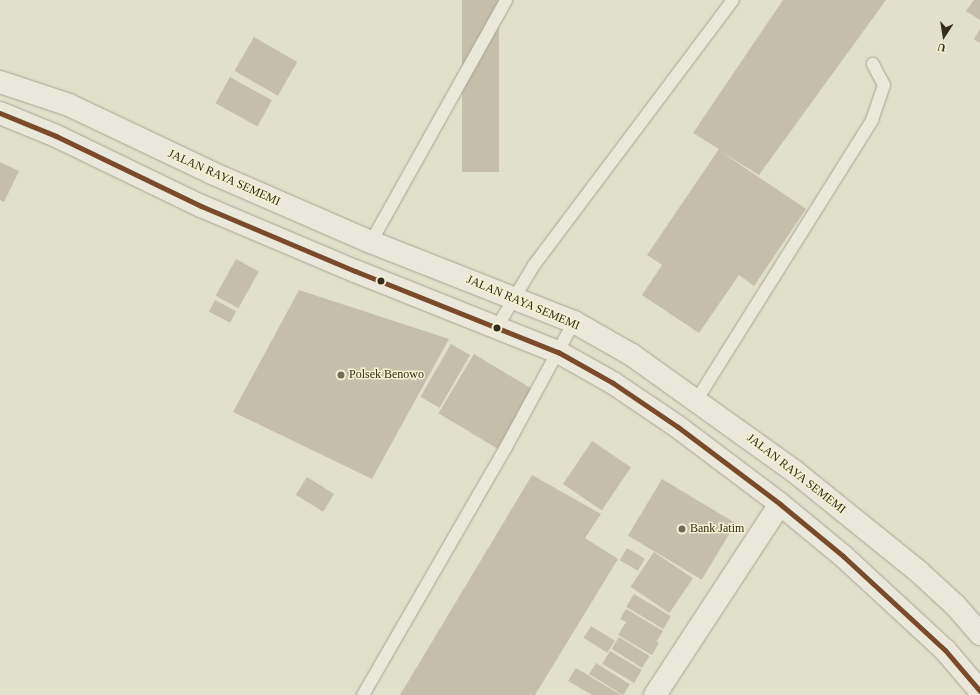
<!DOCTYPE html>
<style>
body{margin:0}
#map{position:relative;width:980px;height:695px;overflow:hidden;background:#e1e0ca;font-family:"Times New Roman",serif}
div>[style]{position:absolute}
.building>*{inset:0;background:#c5beab;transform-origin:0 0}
.roads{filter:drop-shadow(0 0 1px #a6a494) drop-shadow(0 0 1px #a6a494)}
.lane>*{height:12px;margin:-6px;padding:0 6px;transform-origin:6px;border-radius:6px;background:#eae8db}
.street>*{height:22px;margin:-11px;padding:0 11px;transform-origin:11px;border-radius:11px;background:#eae8db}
.secondary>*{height:22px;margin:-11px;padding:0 11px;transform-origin:11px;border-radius:11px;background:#eae8db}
.bus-1>*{height:5px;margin:-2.5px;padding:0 2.5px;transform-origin:2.5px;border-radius:2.5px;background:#7a4b2a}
.dots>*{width:11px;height:11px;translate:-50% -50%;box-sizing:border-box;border:2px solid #f3f1cf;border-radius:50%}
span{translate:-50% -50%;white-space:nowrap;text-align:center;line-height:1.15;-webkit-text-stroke:3px #f3f1cf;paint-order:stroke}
.street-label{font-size:12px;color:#342d1c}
.poi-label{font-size:12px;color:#342d1c}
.left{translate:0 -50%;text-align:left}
.north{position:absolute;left:924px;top:16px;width:40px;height:40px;-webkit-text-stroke:3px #f3f1cf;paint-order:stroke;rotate:192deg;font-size:11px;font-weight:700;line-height:16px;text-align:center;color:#342d1c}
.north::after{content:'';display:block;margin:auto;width:14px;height:18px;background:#342d1c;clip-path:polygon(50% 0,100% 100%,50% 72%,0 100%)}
</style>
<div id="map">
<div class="building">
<div style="left:462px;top:0;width:37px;height:172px"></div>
<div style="clip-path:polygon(783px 0,886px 0,759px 175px,720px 151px,806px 209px,754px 286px,739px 275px,699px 333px,642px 295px,662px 265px,647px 255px,719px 149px,693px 133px)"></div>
<div style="clip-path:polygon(974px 0,980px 0,980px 20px,966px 11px)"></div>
<div style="clip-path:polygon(980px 29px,980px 43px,974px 39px)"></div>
<div style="left:254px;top:37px;width:50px;height:39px;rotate:30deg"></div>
<div style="left:230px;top:77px;width:48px;height:30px;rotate:29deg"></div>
<div style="clip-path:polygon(0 162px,19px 171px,4px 202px,0 200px)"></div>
<div style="left:236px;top:259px;width:26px;height:42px;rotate:29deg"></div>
<div style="clip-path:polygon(299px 290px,449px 339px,372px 479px,233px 412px)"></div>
<div style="left:215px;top:300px;width:24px;height:13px;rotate:28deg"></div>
<div style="left:451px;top:344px;width:22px;height:61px;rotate:30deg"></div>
<div style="left:474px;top:354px;width:69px;height:69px;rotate:31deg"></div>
<div style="left:592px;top:441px;width:47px;height:52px;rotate:34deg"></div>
<div style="clip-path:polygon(532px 475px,601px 514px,585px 538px,618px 559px,535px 695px,400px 695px)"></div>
<div style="left:307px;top:477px;width:32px;height:21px;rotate:32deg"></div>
<div style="left:662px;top:479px;width:86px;height:66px;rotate:31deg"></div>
<div style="left:627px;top:548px;width:21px;height:14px;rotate:31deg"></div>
<div style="left:654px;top:552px;width:47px;height:42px;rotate:34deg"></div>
<div style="left:634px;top:594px;width:43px;height:15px;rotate:31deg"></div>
<div style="clip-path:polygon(626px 609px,663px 631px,657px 641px,653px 639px,659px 643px,652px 655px,618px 635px,626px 622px,620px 619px)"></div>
<div style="left:591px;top:626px;width:28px;height:14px;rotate:32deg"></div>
<div style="left:619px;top:637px;width:36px;height:14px;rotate:32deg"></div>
<div style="left:610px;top:651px;width:37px;height:15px;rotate:31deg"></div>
<div style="left:596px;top:663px;width:40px;height:13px;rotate:32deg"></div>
<div style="clip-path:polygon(576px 668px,621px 695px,592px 695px,568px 681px)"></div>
</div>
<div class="roads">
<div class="lane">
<div style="left:371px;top:242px;width:277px;rotate:-60.8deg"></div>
<div style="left:497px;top:327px;width:72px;rotate:-59.2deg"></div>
<div style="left:534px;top:265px;width:331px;rotate:-53.1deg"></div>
<div style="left:696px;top:401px;width:332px;rotate:-57.9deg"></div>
<div style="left:872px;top:120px;width:37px;rotate:-71deg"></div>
<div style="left:884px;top:85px;width:24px;rotate:-118deg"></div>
<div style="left:363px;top:695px;width:286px;rotate:-60deg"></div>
<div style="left:506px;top:447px;width:142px;rotate:-61.5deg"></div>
</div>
<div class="street">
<div style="left:655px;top:695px;width:228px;rotate:-56.8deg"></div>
</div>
<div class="secondary">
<div style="left:0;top:82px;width:73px;rotate:18.4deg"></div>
<div style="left:69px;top:105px;width:158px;rotate:25.4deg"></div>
<div style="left:212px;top:173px;width:173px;rotate:23.5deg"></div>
<div style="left:371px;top:242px;width:218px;rotate:21.5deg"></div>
<div style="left:574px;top:322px;width:67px;rotate:29.6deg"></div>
<div style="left:632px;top:355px;width:199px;rotate:35.6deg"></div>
<div style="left:794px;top:471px;width:161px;rotate:38.9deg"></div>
<div style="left:919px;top:572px;width:50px;rotate:42.6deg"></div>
<div style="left:956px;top:606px;width:37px;rotate:49deg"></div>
<div style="left:0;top:113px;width:61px;rotate:22.3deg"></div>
<div style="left:56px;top:136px;width:161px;rotate:25.8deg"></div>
<div style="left:201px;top:206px;width:167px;rotate:22.9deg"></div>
<div style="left:355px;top:271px;width:219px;rotate:21.8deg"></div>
<div style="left:558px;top:352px;width:63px;rotate:29.4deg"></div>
<div style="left:613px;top:383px;width:78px;rotate:34.1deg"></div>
<div style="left:678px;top:427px;width:128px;rotate:37deg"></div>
<div style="left:780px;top:504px;width:82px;rotate:39.5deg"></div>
<div style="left:843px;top:556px;width:139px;rotate:42.7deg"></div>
<div style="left:945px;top:650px;width:54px;rotate:49.5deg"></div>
</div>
</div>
<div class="bus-1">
<div style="left:0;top:113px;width:61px;rotate:22.3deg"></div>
<div style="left:56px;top:136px;width:161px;rotate:25.8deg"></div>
<div style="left:201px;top:206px;width:167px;rotate:22.9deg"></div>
<div style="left:355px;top:271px;width:219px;rotate:21.8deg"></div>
<div style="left:558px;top:352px;width:63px;rotate:29.4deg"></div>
<div style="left:613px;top:383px;width:78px;rotate:34.1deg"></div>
<div style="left:678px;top:427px;width:128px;rotate:37deg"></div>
<div style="left:780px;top:504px;width:82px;rotate:39.5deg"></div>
<div style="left:843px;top:556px;width:139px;rotate:42.7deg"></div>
<div style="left:945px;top:650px;width:54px;rotate:49.5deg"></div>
</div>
<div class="dots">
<div style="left:381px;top:281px;background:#342d1c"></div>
<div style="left:497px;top:328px;background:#342d1c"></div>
<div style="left:341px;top:375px;background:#716c59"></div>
<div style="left:682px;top:529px;background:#716c59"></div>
</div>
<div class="street-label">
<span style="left:224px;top:178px;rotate:24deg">JALAN RAYA SEMEMI</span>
<span style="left:523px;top:303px;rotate:23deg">JALAN RAYA SEMEMI</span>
<span style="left:796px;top:474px;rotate:38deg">JALAN RAYA SEMEMI</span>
</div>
<div class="poi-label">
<span class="left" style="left:349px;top:375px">Polsek Benowo</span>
<span class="left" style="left:690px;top:529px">Bank Jatim</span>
</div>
<div class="north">U</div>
</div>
